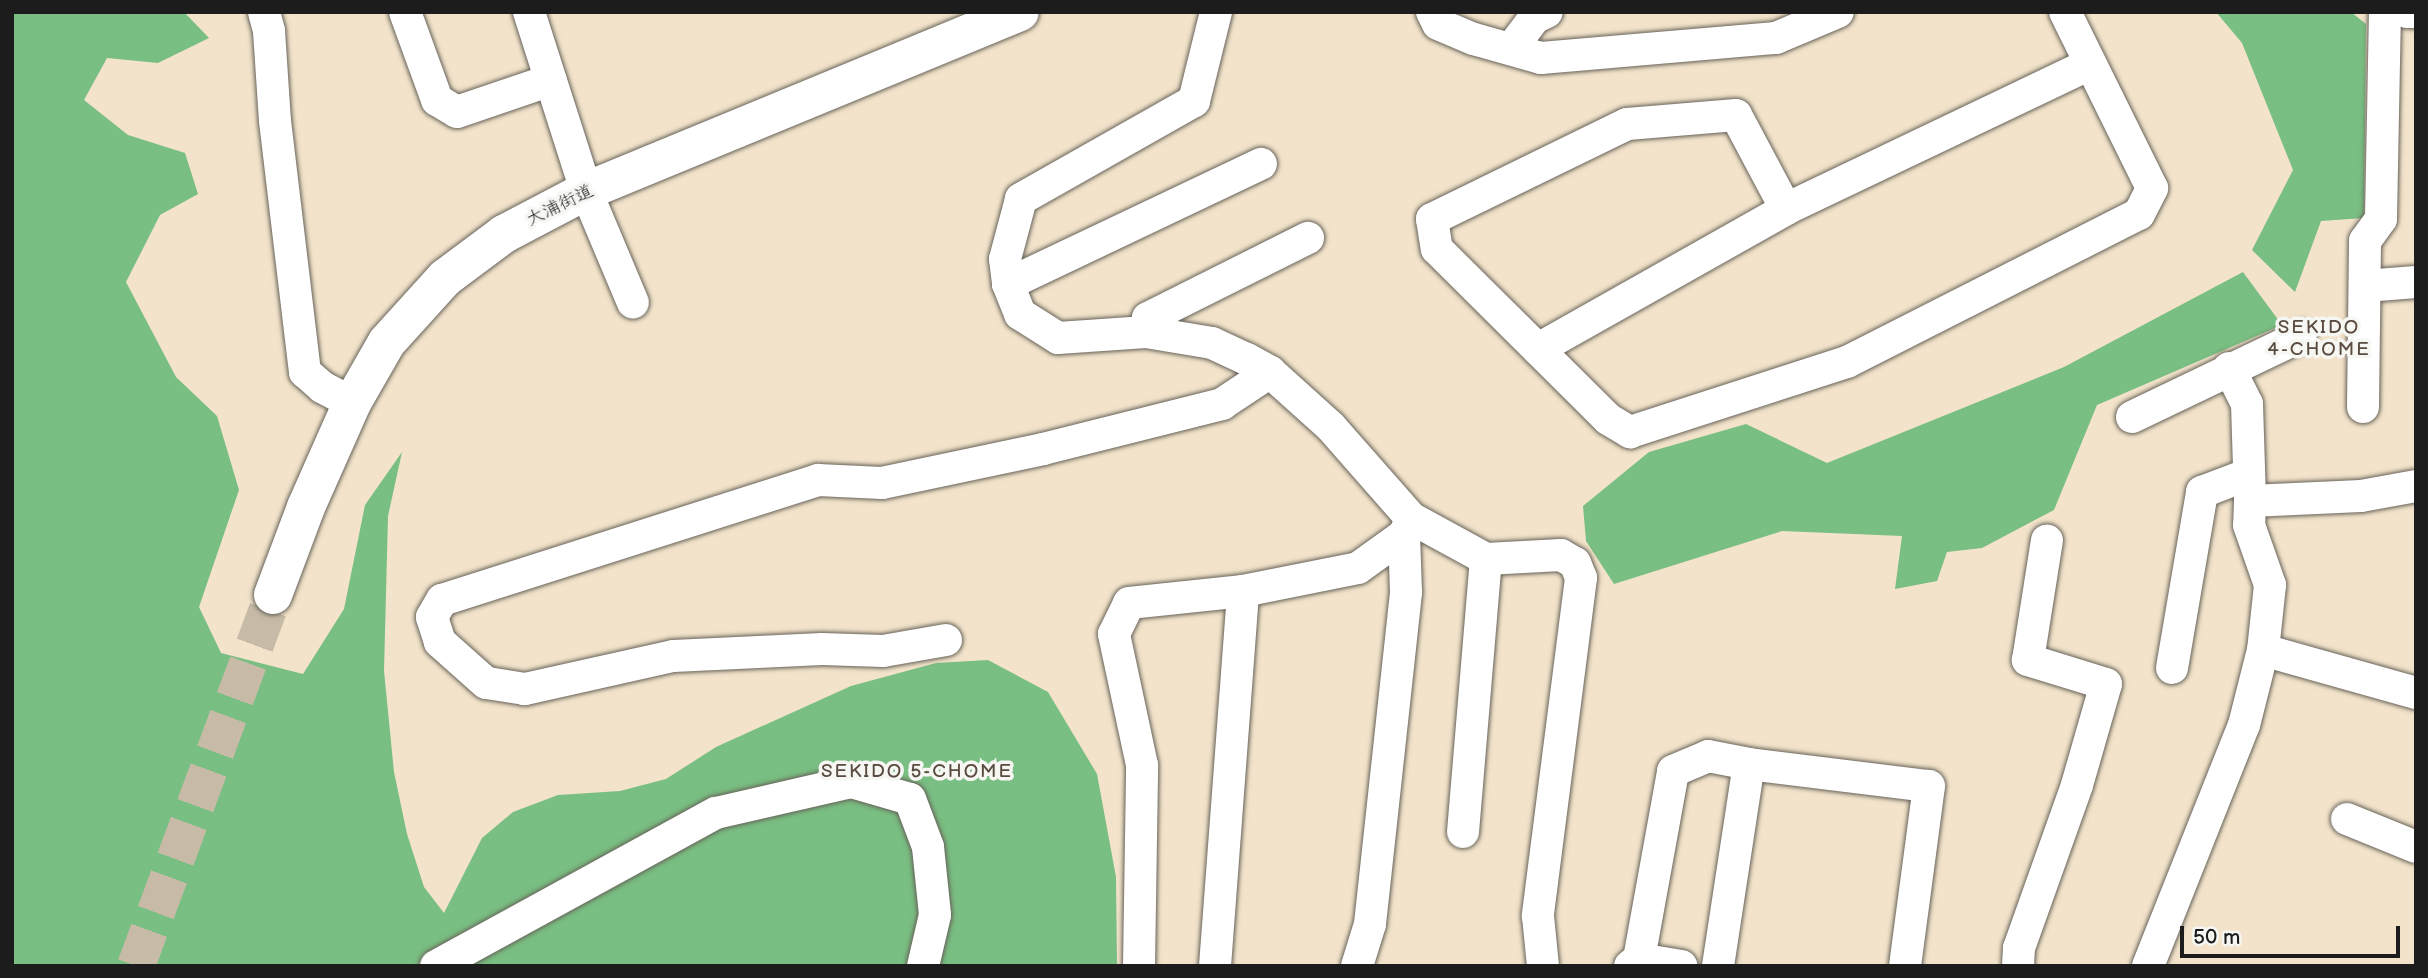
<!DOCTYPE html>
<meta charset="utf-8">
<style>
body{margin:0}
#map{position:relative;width:2428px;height:978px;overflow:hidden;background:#f2e3ca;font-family:"Balsamiq Sans","Klee One",sans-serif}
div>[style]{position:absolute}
.forest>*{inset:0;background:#79be82}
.secondary-tunnel>*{height:38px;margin-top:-19px;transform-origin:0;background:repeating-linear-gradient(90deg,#c7bba7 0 38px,transparent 0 57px)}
.roads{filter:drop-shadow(0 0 2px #676259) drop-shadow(0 0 2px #676259)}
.street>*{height:32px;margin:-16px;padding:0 16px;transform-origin:16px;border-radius:16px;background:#fff}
.secondary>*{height:38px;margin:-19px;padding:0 19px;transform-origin:19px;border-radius:19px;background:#fff}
span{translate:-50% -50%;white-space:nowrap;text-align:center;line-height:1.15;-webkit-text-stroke:7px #f6f6f2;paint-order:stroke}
.street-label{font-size:18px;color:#1c1c1c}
.neighbourhood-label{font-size:19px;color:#594b40;letter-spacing:2px}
.frame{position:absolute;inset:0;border:14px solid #1c1c1c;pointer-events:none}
.scale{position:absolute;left:2180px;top:926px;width:220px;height:32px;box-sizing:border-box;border:4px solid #1c1c1c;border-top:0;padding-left:9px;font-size:21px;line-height:24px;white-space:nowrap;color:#1c1c1c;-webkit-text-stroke:5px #f6f6f2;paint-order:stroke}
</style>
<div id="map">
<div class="forest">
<div style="clip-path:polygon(12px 12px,184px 12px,209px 38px,158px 63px,107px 58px,84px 100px,128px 135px,185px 153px,198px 194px,160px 215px,126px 282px,176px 377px,217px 416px,239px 490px,199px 607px,221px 653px,303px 674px,344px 609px,365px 505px,402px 452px,388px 516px,384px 671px,394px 772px,407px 834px,424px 887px,444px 913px,482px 838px,513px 812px,558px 795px,620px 791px,666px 779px,716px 747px,851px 686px,936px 663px,988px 660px,1048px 692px,1097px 774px,1116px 877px,1117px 966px,12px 966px)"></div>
<div style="clip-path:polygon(2216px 12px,2351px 12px,2366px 24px,2364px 218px,2321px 221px,2295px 292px,2252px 250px,2293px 170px,2242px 43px)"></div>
<div style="clip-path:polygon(2243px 272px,2282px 325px,2097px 405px,2054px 510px,1982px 548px,1947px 552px,1937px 581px,1895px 589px,1902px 536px,1782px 531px,1614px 584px,1586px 541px,1583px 506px,1649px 452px,1746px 424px,1827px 463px,2064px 367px)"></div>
</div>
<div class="secondary-tunnel">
<div style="left:136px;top:966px;width:395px;rotate:-69.7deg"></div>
</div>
<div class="roads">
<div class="street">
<div style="left:264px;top:12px;width:20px;rotate:75deg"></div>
<div style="left:269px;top:31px;width:90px;rotate:86.2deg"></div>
<div style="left:275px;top:121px;width:253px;rotate:83.2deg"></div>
<div style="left:305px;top:372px;width:23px;rotate:41deg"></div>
<div style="left:322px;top:387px;width:34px;rotate:28deg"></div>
<div style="left:405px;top:12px;width:94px;rotate:70deg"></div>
<div style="left:437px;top:100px;width:23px;rotate:31deg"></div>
<div style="left:457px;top:112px;width:99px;rotate:-18.8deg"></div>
<div style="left:529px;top:12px;width:188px;rotate:72.3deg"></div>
<div style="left:586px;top:191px;width:121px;rotate:67.2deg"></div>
<div style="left:1216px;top:12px;width:92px;rotate:103.9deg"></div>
<div style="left:1194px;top:101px;width:199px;rotate:150.5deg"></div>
<div style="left:1021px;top:199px;width:62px;rotate:104.9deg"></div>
<div style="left:1005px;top:259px;width:25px;rotate:83deg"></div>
<div style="left:1008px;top:284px;width:32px;rotate:68deg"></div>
<div style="left:1020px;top:314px;width:45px;rotate:32.3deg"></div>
<div style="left:1058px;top:338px;width:88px;rotate:-3.9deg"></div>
<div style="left:1146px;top:332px;width:67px;rotate:9.5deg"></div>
<div style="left:1212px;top:343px;width:38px;rotate:25deg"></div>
<div style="left:1247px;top:359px;width:26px;rotate:29deg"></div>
<div style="left:1270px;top:372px;width:82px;rotate:42deg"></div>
<div style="left:1331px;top:427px;width:121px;rotate:48.7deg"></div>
<div style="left:1411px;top:518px;width:85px;rotate:28.7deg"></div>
<div style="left:1486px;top:559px;width:75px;rotate:-3.1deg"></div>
<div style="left:1561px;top:555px;width:16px;rotate:30deg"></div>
<div style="left:1575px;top:563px;width:16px;rotate:68deg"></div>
<div style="left:1581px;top:578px;width:341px;rotate:97.3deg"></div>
<div style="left:1538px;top:916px;width:50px;rotate:84.3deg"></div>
<div style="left:1432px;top:12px;width:13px;rotate:63deg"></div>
<div style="left:1438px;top:24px;width:39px;rotate:23deg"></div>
<div style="left:1474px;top:39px;width:70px;rotate:15.8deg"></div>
<div style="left:1541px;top:58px;width:236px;rotate:-4.9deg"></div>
<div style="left:1776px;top:38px;width:67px;rotate:-22.8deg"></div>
<div style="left:2407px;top:12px;width:9px"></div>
<div style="left:1511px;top:49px;width:39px;rotate:-53deg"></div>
<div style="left:1534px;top:18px;width:14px;rotate:-25deg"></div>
<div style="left:1786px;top:209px;width:106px;rotate:-118deg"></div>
<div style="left:1736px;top:115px;width:109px;rotate:175.3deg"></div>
<div style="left:1627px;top:124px;width:217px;rotate:154deg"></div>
<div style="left:1432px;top:219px;width:30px;rotate:81deg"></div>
<div style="left:1437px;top:249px;width:241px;rotate:44.8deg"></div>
<div style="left:1608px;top:419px;width:26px;rotate:31deg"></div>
<div style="left:1630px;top:432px;width:228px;rotate:-17.9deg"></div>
<div style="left:1847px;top:362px;width:327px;rotate:-26.9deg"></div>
<div style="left:2139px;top:214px;width:29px;rotate:-63deg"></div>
<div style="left:2152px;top:188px;width:196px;rotate:-116.3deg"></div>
<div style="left:1008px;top:284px;width:280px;rotate:-25.4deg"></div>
<div style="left:2365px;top:286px;width:51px;rotate:-4.5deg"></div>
<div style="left:1146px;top:332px;width:14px;rotate:-82deg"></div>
<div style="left:1148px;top:318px;width:179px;rotate:-26.6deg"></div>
<div style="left:1538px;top:349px;width:285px;rotate:-29.4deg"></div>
<div style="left:1786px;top:209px;width:337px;rotate:-25.5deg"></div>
<div style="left:2229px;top:368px;width:40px;rotate:63.4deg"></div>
<div style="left:2247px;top:404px;width:97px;rotate:88.2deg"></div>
<div style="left:2250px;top:501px;width:111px;rotate:-2.6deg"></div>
<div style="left:2361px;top:496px;width:56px;rotate:-10.3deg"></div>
<div style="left:2363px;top:407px;width:166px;rotate:-89.3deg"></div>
<div style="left:2365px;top:241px;width:27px;rotate:-54deg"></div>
<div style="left:2381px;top:219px;width:207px;rotate:-88.9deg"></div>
<div style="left:2132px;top:417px;width:187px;rotate:-25.6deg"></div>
<div style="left:2250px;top:501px;width:24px;rotate:92deg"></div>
<div style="left:2249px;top:525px;width:64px;rotate:70.7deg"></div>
<div style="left:2270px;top:585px;width:65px;rotate:96.1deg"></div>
<div style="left:2263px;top:650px;width:159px;rotate:15.7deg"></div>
<div style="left:946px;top:640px;width:64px;rotate:170.1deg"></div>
<div style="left:883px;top:651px;width:61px;rotate:-178.1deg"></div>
<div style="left:822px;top:649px;width:149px;rotate:177.3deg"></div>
<div style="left:673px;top:656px;width:152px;rotate:167.4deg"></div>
<div style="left:525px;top:689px;width:39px;rotate:-171deg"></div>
<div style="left:486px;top:683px;width:62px;rotate:-138.3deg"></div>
<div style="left:440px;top:642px;width:26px;rotate:-108deg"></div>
<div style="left:432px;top:617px;width:20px;rotate:-60deg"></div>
<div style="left:442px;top:600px;width:395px;rotate:-17.7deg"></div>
<div style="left:818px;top:480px;width:64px;rotate:2.7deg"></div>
<div style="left:882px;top:483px;width:165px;rotate:-11.9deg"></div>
<div style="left:1043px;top:449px;width:185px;rotate:-14.1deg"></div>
<div style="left:1222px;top:404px;width:58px;rotate:-33.7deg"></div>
<div style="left:2172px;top:668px;width:179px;rotate:-80.3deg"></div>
<div style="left:2202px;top:492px;width:50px;rotate:-21deg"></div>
<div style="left:2347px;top:819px;width:74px;rotate:22.1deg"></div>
<div style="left:1463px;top:832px;width:274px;rotate:-85.2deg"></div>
<div style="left:1639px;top:959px;width:43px;rotate:9.5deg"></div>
<div style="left:436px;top:966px;width:319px;rotate:-28.7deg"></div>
<div style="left:716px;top:813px;width:139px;rotate:-12.9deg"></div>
<div style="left:851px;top:782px;width:61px;rotate:16.1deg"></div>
<div style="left:910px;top:799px;width:51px;rotate:69.4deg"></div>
<div style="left:928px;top:847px;width:68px;rotate:84.1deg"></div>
<div style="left:935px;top:915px;width:52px;rotate:103.2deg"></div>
<div style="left:1139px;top:966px;width:201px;rotate:-89.1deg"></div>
<div style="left:1142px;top:765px;width:134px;rotate:-102.1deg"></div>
<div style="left:1114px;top:634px;width:34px;rotate:-64deg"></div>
<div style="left:1129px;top:603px;width:115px;rotate:-6deg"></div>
<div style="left:1243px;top:591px;width:117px;rotate:-11.3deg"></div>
<div style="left:1358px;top:568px;width:57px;rotate:-35.7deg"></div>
<div style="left:1215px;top:966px;width:376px;rotate:-85.7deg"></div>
<div style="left:1357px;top:966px;width:44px;rotate:-72.8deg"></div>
<div style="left:1370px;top:924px;width:334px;rotate:-83.8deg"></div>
<div style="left:1406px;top:592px;width:57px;rotate:-92deg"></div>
<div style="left:1404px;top:535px;width:17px;rotate:-65deg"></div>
<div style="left:1630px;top:966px;width:11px;rotate:-38deg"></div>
<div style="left:1639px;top:959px;width:191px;rotate:-79.7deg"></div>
<div style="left:1673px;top:771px;width:38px;rotate:-23deg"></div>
<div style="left:1708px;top:756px;width:42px;rotate:11deg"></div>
<div style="left:1718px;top:966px;width:204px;rotate:-81.3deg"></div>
<div style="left:1749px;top:764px;width:181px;rotate:7deg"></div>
<div style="left:1929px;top:786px;width:182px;rotate:97.6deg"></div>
<div style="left:2018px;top:966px;width:18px;rotate:-87deg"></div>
<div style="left:2019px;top:948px;width:173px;rotate:-70.4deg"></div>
<div style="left:2077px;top:785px;width:105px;rotate:-74deg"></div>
<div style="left:2106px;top:684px;width:82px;rotate:-162.9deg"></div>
<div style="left:2028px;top:660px;width:121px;rotate:-81deg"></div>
<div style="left:2148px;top:966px;width:259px;rotate:-68.3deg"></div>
<div style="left:2244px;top:725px;width:77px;rotate:-75.8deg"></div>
</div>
<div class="secondary">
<div style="left:273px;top:595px;width:94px;rotate:-69.4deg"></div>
<div style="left:306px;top:507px;width:114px;rotate:-66.1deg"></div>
<div style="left:352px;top:403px;width:70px;rotate:-60.2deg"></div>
<div style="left:387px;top:342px;width:86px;rotate:-47.8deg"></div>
<div style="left:445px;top:278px;width:74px;rotate:-36.7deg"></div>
<div style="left:504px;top:234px;width:93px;rotate:-27.7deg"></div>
<div style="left:586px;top:191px;width:469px;rotate:-22.4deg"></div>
</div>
</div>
<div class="street-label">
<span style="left:560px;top:206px;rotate:-26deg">大浦街道</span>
</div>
<div class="neighbourhood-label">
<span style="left:2319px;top:339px">SEKIDO<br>4-CHOME</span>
<span style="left:917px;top:772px">SEKIDO 5-CHOME</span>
</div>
<div class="frame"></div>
<div class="scale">50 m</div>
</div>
